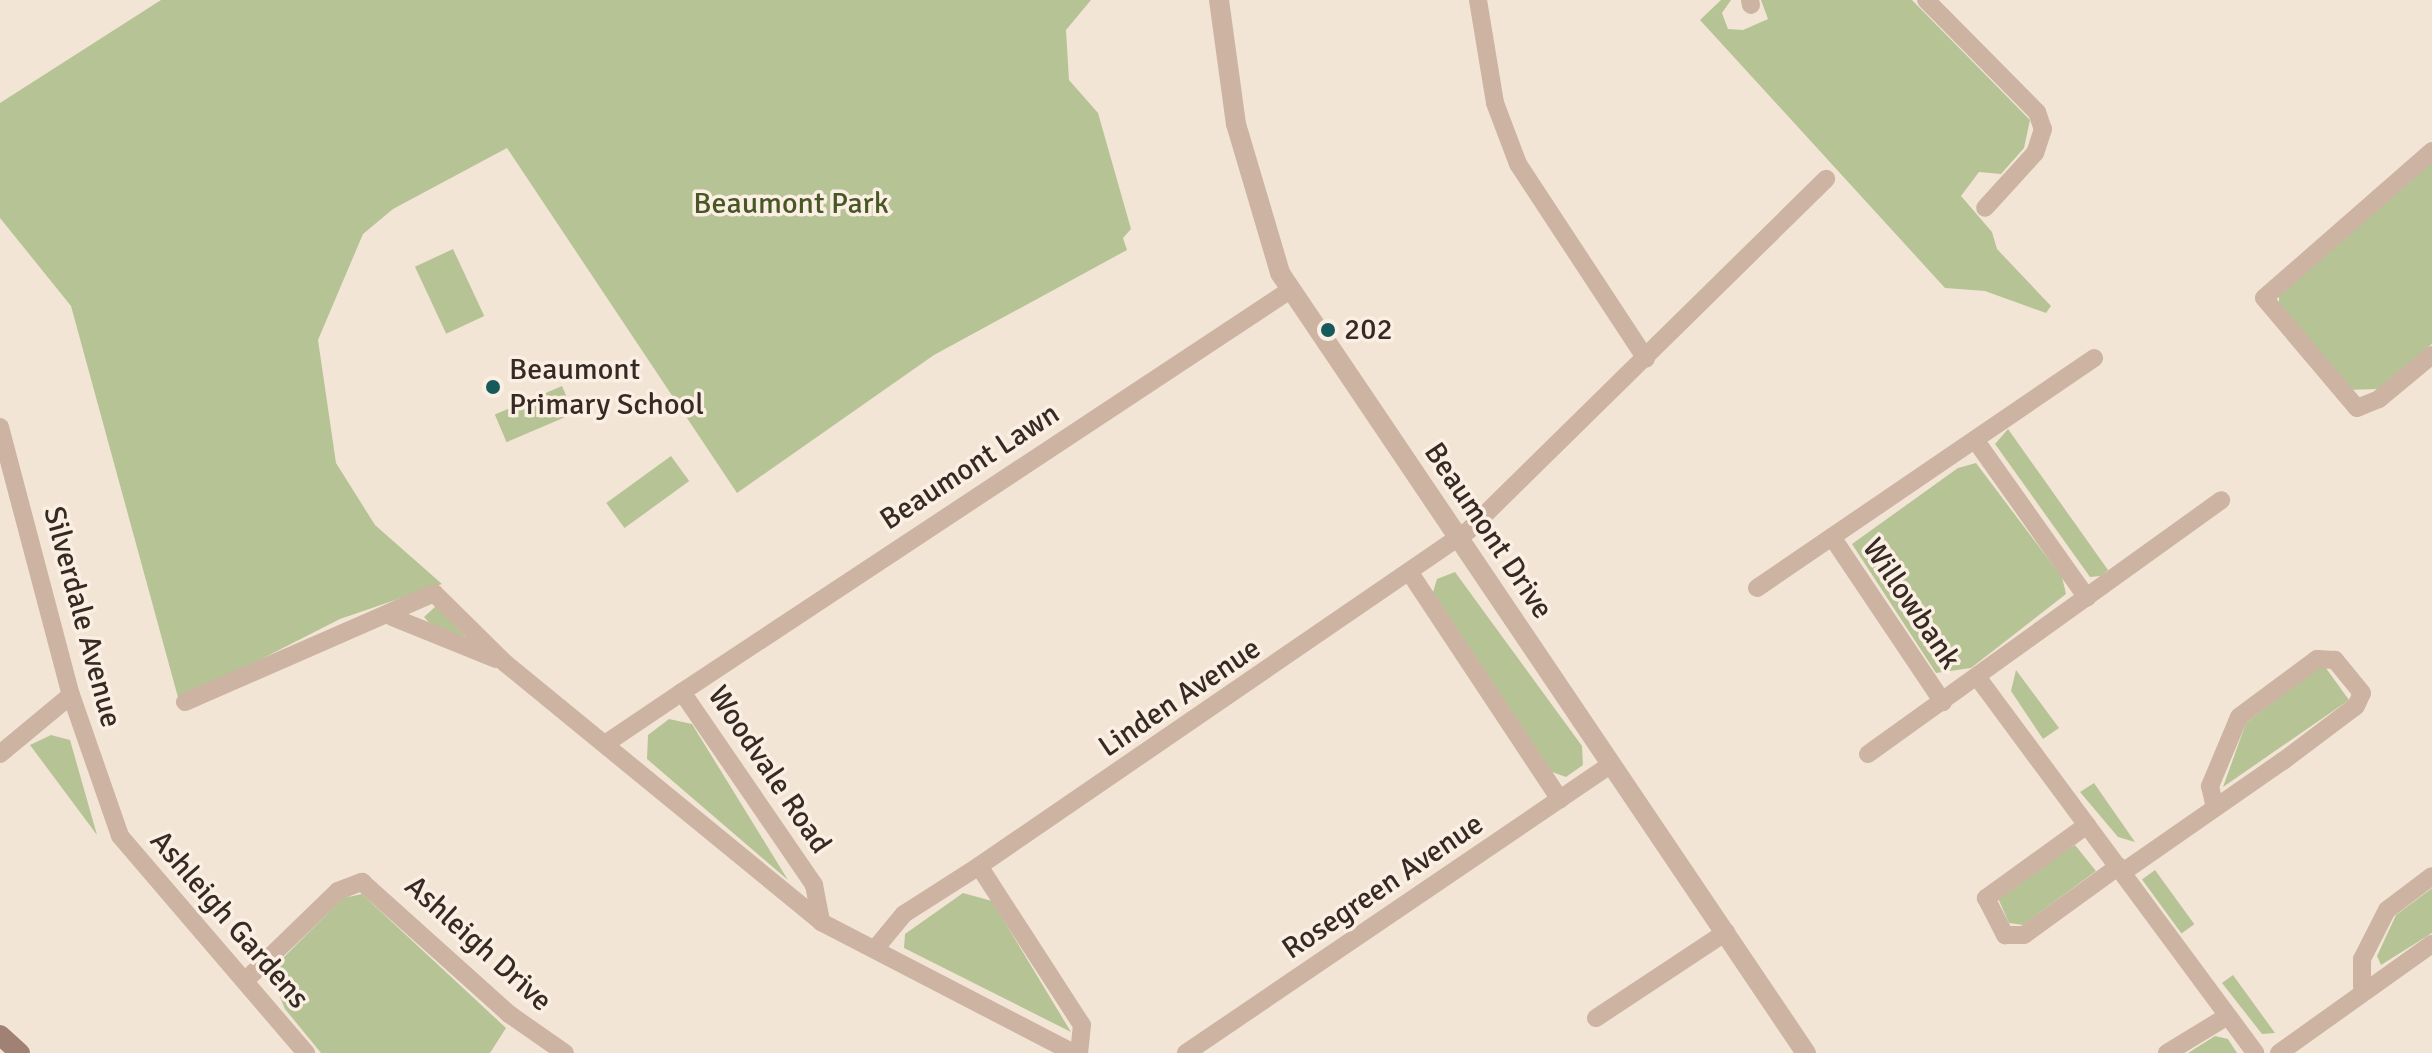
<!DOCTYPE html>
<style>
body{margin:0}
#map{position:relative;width:2432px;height:1053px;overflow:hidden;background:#f3e5d6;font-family:Signika,sans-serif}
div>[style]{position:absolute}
.green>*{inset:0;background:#b6c495;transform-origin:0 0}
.minor>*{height:18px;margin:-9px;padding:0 9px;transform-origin:9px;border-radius:9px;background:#ccb3a2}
.tertiary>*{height:20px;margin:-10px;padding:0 10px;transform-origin:10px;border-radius:10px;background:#ccb3a2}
.secondary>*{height:20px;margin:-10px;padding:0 10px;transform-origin:10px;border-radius:10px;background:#a08173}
.dots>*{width:22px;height:22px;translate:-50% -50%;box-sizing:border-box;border:4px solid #fbefe3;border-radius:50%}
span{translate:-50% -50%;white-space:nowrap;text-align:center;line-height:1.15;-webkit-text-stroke:7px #fbefe3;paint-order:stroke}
.park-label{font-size:30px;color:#475726}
.poi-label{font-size:30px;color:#362a25}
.left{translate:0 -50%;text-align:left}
.street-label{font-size:30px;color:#362a25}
</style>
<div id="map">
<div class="green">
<div style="clip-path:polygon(161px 0,1091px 0,1066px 30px,1069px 80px,1098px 113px,1131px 229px,1123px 238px,1127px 250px,934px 355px,737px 493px,507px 148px,393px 209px,363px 234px,318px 340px,336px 463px,375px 525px,442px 584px,340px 619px,179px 701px,71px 306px,0 218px,0 103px)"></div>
<div style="clip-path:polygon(1721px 0,1731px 0,1722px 13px,1728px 29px,1743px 30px,1768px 19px,1761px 0,1912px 0,2030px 120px,2024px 148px,2001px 174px,1979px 172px,1961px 196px,1992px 232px,1997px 249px,2051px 306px,2046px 313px,1985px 291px,1945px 288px,1700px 20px)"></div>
<div style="clip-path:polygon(2432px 162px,2432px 344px,2378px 389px,2345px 390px,2279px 305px,2279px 292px)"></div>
<div style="left:453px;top:249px;width:74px;height:42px;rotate:65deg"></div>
<div style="left:562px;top:386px;width:30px;height:73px;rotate:67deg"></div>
<div style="clip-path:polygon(2008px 429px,2108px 570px,2101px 576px,2090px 577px,1995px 444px)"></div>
<div style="left:671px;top:456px;width:31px;height:80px;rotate:54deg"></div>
<div style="clip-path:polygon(1976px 463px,2062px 577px,2066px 594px,1971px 668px,1936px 673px,1852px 544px,1958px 468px)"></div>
<div style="clip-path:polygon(1455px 572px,1582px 746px,1583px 765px,1566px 777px,1552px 772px,1433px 592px,1437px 579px)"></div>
<div style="clip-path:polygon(436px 606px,466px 637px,433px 627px,424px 617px)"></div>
<div style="clip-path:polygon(2323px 664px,2349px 700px,2223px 787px,2246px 723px)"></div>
<div style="clip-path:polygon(2016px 670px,2059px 728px,2043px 739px,2011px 691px)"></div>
<div style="clip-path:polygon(669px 719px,692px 724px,788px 880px,647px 759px,648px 735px)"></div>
<div style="clip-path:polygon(51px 735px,70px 740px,97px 835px,30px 745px)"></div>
<div style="clip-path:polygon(2094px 783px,2135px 842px,2118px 837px,2080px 792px)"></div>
<div style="clip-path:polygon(2075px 845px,2096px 871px,2023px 925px,2009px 923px,1997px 896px)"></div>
<div style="left:2155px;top:870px;width:67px;height:16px;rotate:54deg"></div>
<div style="clip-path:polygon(2432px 888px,2432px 933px,2381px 965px,2377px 956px,2396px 915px)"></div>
<div style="clip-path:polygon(963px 893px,992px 901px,1071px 1032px,904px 948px,905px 934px)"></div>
<div style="clip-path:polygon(362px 894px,506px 1028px,490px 1053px,321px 1053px,285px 1009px,274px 983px,281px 960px,343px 898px)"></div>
<div style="clip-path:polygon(2233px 975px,2275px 1033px,2262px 1034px,2222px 983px)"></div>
<div style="clip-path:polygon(2215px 1036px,2228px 1039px,2237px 1053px,2188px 1053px)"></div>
</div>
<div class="minor">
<div style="left:1478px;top:0;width:104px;rotate:80.6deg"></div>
<div style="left:1495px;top:103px;width:65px;rotate:69.3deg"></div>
<div style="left:1518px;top:164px;width:233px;rotate:56.7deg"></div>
<div style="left:1750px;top:0;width:5px;rotate:79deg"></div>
<div style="left:1926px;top:0;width:158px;rotate:45.3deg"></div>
<div style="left:2037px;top:112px;width:18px;rotate:71deg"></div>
<div style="left:2043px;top:129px;width:25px;rotate:108deg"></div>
<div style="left:2035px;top:153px;width:74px;rotate:132.3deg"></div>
<div style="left:2432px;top:151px;width:223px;rotate:138.8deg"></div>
<div style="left:2264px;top:298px;width:144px;rotate:49.8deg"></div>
<div style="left:2357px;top:408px;width:24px;rotate:-22deg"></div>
<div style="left:2379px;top:399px;width:69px;rotate:-39.7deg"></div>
<div style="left:0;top:427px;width:277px;rotate:75.2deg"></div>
<div style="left:71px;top:695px;width:149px;rotate:70.8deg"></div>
<div style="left:120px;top:836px;width:286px;rotate:49.4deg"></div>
<div style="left:1976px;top:441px;width:192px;rotate:54.7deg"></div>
<div style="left:1832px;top:537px;width:199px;rotate:56.1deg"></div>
<div style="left:1412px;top:576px;width:268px;rotate:56.5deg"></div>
<div style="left:1757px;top:588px;width:408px;rotate:-34.3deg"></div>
<div style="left:392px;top:617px;width:112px;rotate:22deg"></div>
<div style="left:1978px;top:678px;width:466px;rotate:53.5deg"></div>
<div style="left:682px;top:692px;width:729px;rotate:-33.47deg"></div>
<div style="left:185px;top:702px;width:272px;rotate:-23.6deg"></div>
<div style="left:434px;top:593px;width:100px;rotate:44.6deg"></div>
<div style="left:505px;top:663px;width:409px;rotate:39.3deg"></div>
<div style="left:821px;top:922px;width:285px;rotate:27.4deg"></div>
<div style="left:605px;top:744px;width:93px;rotate:-34deg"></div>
<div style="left:682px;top:692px;width:234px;rotate:55.6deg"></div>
<div style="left:814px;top:885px;width:38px;rotate:79deg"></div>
<div style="left:0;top:754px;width:92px;rotate:-39.7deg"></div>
<div style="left:1868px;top:754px;width:435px;rotate:-35.7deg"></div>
<div style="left:2087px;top:825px;width:125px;rotate:144.1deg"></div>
<div style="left:1986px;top:898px;width:42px;rotate:62.8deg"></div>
<div style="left:2005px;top:935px;width:19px"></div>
<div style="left:2024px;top:935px;width:117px;rotate:-36deg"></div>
<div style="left:979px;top:866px;width:594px;rotate:-34.44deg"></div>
<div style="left:1469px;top:530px;width:501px;rotate:-44.51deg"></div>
<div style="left:2123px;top:872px;width:195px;rotate:-34.8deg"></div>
<div style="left:2283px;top:761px;width:91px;rotate:-37deg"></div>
<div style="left:2356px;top:706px;width:14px;rotate:-65deg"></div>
<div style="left:2362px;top:693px;width:43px;rotate:-129.3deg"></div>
<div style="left:2335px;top:660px;width:18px;rotate:-177deg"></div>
<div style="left:2317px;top:659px;width:97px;rotate:143.4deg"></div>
<div style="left:2239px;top:717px;width:75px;rotate:112.8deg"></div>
<div style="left:2210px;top:786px;width:22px;rotate:77deg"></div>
<div style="left:875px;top:949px;width:45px;rotate:-50.4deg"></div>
<div style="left:904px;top:914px;width:89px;rotate:-32.6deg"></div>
<div style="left:979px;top:866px;width:189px;rotate:57.1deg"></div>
<div style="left:1082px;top:1025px;width:28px;rotate:96deg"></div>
<div style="left:246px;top:980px;width:128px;rotate:-44.1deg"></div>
<div style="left:338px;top:891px;width:26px;rotate:-21deg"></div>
<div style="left:362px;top:882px;width:198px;rotate:41.9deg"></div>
<div style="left:509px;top:1014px;width:68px;rotate:34.9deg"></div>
<div style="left:2362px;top:987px;width:28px;rotate:-90deg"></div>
<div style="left:2362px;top:959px;width:55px;rotate:-63deg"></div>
<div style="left:2387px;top:910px;width:56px;rotate:-37.1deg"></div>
<div style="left:1596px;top:1018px;width:156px;rotate:-33.5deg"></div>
<div style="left:1186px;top:1053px;width:513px;rotate:-34.19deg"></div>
<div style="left:2167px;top:1053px;width:69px;rotate:-31.4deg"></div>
<div style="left:2279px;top:1053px;width:188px;rotate:-35.5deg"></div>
</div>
<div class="tertiary">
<div style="left:1219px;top:0;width:125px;rotate:82.2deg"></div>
<div style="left:1236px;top:124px;width:155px;rotate:73.5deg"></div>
<div style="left:1280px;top:273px;width:941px;rotate:56.01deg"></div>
</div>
<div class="secondary">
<div style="left:0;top:1035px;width:27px;rotate:42deg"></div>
</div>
<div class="dots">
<div style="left:1328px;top:330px;background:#175a5b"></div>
<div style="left:493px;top:387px;background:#175a5b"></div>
</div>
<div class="park-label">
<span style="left:791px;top:204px">Beaumont Park</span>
</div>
<div class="poi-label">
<span class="left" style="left:1344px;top:330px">202</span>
<span class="left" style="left:509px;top:387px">Beaumont<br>Primary School</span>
</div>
<div class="street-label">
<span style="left:970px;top:467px;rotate:-33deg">Beaumont Lawn</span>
<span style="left:1488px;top:531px;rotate:56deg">Beaumont Drive</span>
<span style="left:1911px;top:604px;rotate:56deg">Willowbank</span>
<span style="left:82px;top:617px;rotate:75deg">Silverdale Avenue</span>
<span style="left:1180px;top:698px;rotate:-34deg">Linden Avenue</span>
<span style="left:769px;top:770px;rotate:56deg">Woodvale Road</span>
<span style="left:1383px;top:887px;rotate:-34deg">Rosegreen Avenue</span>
<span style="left:229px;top:920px;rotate:49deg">Ashleigh Gardens</span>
<span style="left:478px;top:944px;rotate:42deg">Ashleigh Drive</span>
</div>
</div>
